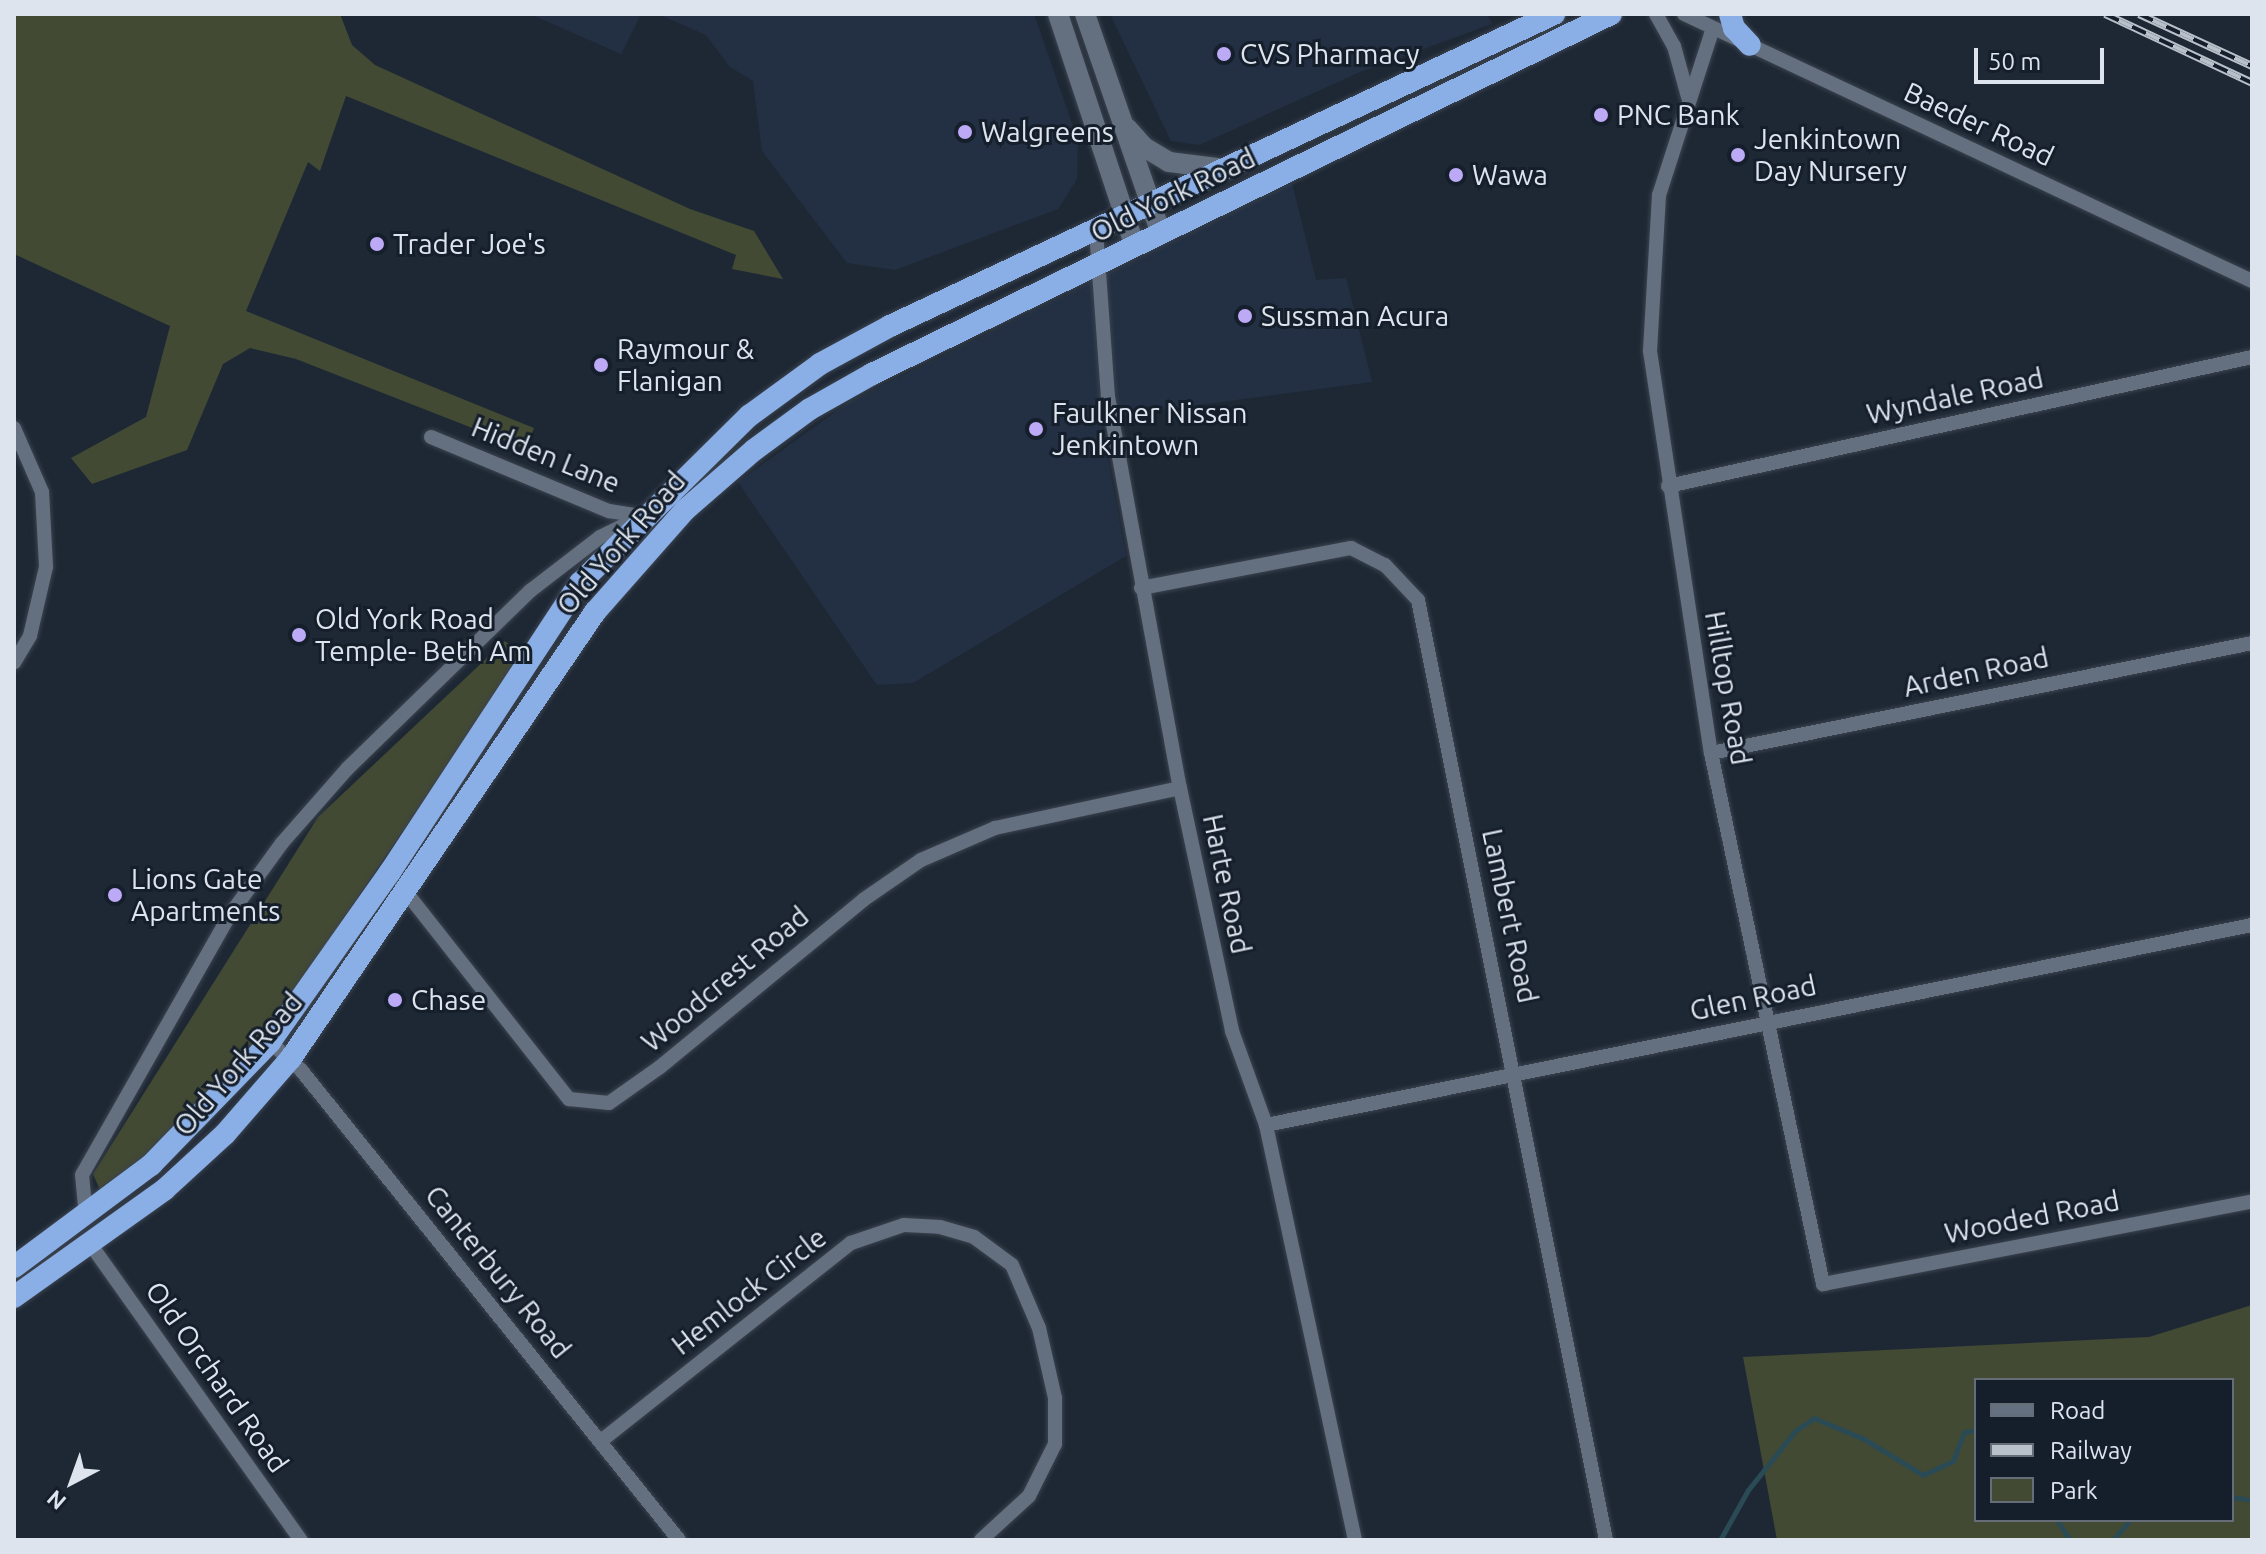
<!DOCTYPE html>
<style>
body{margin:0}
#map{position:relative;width:2266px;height:1554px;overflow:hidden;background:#1e2835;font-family:Ubuntu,sans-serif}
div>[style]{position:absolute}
.built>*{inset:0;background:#233043}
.green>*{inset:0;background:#434a33}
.stream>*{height:5px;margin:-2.5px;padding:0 2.5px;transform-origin:2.5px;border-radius:2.5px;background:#2a4b55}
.roads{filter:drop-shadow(0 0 2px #3b434e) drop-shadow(0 0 2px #3b434e)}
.minor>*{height:14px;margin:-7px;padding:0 7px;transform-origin:7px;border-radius:7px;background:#647080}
.secondary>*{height:20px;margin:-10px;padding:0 10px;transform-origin:10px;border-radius:10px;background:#647080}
.trunk>*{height:22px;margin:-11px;padding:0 11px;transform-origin:11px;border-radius:11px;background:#8aaee6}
.rail>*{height:8px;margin-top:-4px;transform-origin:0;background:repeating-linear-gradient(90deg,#151e2b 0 15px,#b8c0ca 0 30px);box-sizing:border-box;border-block:2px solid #b8c0ca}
.dots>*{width:22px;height:22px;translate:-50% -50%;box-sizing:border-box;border:4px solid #151e2b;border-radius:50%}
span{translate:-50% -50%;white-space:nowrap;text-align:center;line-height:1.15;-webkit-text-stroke:6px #151e2b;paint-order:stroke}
.poi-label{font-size:28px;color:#dde4ed}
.left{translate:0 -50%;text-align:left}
.street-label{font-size:28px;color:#dde4ed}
.frame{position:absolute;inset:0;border:16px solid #dde4ed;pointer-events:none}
.legend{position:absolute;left:1974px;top:1378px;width:260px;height:144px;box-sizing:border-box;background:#151e2b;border:2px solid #656d79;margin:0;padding:10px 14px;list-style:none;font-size:24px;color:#dde4ed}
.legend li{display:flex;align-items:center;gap:16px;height:40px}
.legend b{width:40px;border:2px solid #656d79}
.north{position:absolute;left:32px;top:1442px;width:80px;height:80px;-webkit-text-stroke:6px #151e2b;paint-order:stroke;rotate:221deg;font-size:22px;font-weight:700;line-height:32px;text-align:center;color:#dde4ed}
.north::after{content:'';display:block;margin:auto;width:28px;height:36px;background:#dde4ed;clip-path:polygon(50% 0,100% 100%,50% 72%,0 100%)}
.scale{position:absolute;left:1974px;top:48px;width:130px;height:36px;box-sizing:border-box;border:4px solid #dde4ed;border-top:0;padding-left:10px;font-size:24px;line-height:28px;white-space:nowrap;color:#dde4ed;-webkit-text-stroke:6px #151e2b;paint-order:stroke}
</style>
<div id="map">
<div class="built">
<div style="clip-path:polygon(530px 14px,641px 14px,621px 54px)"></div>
<div style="clip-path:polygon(658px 14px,1034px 14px,1078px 141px,1077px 179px,1058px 209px,895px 270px,847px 263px,762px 151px,753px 81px,730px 67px,706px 35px)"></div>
<div style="clip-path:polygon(1110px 14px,1487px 14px,1492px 24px,1360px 72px,1199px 145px,1171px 141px)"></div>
<div style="clip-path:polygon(1292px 183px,1316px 280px,1346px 278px,1372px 382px,1100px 418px,1126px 556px,913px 683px,877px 685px,738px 482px,849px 402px)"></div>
</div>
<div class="green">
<div style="clip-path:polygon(14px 14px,340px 14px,352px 45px,375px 65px,690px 209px,754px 231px,783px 279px,732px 269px,736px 255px,346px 96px,320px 171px,308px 162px,246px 311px,534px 428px,526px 449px,296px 359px,250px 348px,223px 364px,187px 450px,92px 484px,71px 458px,146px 417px,170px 326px,14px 254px)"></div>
<div style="clip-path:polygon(505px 641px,519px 653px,517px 663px,267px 1031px,143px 1161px,100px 1190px,93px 1174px,318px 817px)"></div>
<div style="clip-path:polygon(evenodd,2252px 1305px,2252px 1540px,1777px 1540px,1743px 1357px,2149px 1337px,2252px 1305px,1976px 1380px,2232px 1380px,2232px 1520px,1976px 1520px,1976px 1380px)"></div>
</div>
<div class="stream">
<div style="left:2232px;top:1497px;width:20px;rotate:9deg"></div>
<div style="left:2057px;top:1520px;width:24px;rotate:57deg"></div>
<div style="left:1720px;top:1540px;width:57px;rotate:-60.8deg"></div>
<div style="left:1748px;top:1490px;width:75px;rotate:-51.5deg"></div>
<div style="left:1795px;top:1431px;width:23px;rotate:-34deg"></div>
<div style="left:1814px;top:1418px;width:54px;rotate:22.8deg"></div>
<div style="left:1864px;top:1439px;width:69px;rotate:31.4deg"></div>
<div style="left:1923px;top:1475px;width:33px;rotate:-25deg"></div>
<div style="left:1953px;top:1461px;width:31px;rotate:-69deg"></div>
<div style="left:1964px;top:1432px;width:12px;rotate:-9deg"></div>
<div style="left:2113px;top:1540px;width:26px;rotate:-50deg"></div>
</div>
<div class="roads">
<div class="minor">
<div style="left:1656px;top:14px;width:37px;rotate:61deg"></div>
<div style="left:1674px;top:46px;width:53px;rotate:74.6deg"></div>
<div style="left:1684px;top:14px;width:628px;rotate:25.18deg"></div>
<div style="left:1713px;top:28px;width:176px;rotate:107.9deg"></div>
<div style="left:1659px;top:195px;width:156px;rotate:93.3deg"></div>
<div style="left:1650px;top:351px;width:407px;rotate:81.4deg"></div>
<div style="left:1711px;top:753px;width:543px;rotate:78.09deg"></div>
<div style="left:1823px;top:1284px;width:437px;rotate:-10.9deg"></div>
<div style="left:1096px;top:230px;width:167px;rotate:85.9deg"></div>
<div style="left:1108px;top:397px;width:398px;rotate:79.6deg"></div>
<div style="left:1180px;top:788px;width:249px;rotate:77.9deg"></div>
<div style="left:1232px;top:1031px;width:100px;rotate:70.1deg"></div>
<div style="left:1266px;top:1125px;width:424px;rotate:77.9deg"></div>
<div style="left:14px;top:428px;width:70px;rotate:66.4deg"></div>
<div style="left:42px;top:492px;width:75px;rotate:86.9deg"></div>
<div style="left:46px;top:567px;width:71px;rotate:103.1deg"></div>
<div style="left:30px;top:636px;width:31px;rotate:121deg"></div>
<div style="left:431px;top:437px;width:193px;rotate:22.6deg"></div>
<div style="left:609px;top:511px;width:33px;rotate:9deg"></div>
<div style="left:1668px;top:486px;width:598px;rotate:-12.46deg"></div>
<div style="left:1141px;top:588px;width:214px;rotate:-10.8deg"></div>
<div style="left:1351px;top:548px;width:38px;rotate:27deg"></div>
<div style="left:1385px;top:565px;width:48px;rotate:46.7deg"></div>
<div style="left:1418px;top:600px;width:959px;rotate:78.69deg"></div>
<div style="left:1711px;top:753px;width:552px;rotate:-11.49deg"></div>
<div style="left:402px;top:887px;width:270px;rotate:51.8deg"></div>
<div style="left:569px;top:1099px;width:40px;rotate:5.7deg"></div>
<div style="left:609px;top:1103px;width:62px;rotate:-35.2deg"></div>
<div style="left:660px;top:1067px;width:263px;rotate:-39.4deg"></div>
<div style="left:863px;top:900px;width:70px;rotate:-34.6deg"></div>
<div style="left:921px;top:860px;width:81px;rotate:-23.4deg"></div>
<div style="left:995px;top:828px;width:189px;rotate:-12.2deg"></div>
<div style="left:270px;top:1042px;width:42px;rotate:42.1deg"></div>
<div style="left:301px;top:1070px;width:603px;rotate:51.19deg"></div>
<div style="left:1266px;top:1125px;width:1006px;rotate:-11.47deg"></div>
<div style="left:86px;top:1217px;width:42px;rotate:-95.4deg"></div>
<div style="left:82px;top:1175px;width:298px;rotate:-60.4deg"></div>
<div style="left:229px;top:916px;width:90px;rotate:-54deg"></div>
<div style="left:282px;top:843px;width:100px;rotate:-48.7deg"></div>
<div style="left:348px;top:768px;width:254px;rotate:-44.2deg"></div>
<div style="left:530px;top:591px;width:88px;rotate:-37.6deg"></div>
<div style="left:600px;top:537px;width:43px;rotate:-26deg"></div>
<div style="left:91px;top:1245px;width:362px;rotate:54.6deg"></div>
<div style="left:601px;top:1441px;width:319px;rotate:-38.4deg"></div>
<div style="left:851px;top:1243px;width:56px;rotate:-18.8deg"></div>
<div style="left:904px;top:1225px;width:36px;rotate:3deg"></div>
<div style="left:940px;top:1227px;width:35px;rotate:16deg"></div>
<div style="left:974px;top:1237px;width:47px;rotate:36.4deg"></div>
<div style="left:1012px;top:1265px;width:69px;rotate:66.8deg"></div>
<div style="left:1039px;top:1328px;width:72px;rotate:77.1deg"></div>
<div style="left:1055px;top:1398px;width:46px;rotate:90deg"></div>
<div style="left:1055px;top:1444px;width:58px;rotate:116.6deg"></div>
<div style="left:1029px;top:1496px;width:65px;rotate:137.5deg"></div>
</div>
<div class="secondary">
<div style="left:1058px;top:14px;width:245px;rotate:71.7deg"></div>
<div style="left:1085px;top:14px;width:233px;rotate:70.9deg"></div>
<div style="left:1127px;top:128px;width:25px;rotate:48deg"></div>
<div style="left:1144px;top:147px;width:29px;rotate:31deg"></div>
<div style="left:1169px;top:162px;width:56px;rotate:7.1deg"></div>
</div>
<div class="trunk">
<div style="left:1730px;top:14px;width:15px;rotate:74deg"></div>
<div style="left:1734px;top:28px;width:23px;rotate:47deg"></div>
<div style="left:14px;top:1267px;width:171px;rotate:-36.7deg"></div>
<div style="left:151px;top:1165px;width:171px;rotate:-45.9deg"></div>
<div style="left:270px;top:1042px;width:208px;rotate:-54.8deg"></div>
<div style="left:390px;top:872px;width:346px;rotate:-56.7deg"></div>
<div style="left:580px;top:583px;width:238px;rotate:-44.7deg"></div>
<div style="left:749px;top:416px;width:88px;rotate:-36.2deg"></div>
<div style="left:820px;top:364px;width:80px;rotate:-28.5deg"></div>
<div style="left:890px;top:326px;width:734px;rotate:-25.17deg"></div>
<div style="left:14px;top:1297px;width:184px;rotate:-35.5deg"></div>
<div style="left:164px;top:1190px;width:83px;rotate:-42.6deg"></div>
<div style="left:225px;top:1134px;width:101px;rotate:-49deg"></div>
<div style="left:291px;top:1058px;width:540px;rotate:-55.72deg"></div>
<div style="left:595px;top:612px;width:136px;rotate:-48.6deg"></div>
<div style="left:685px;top:510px;width:91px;rotate:-41deg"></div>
<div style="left:754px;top:450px;width:69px;rotate:-36.2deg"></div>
<div style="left:810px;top:409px;width:71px;rotate:-29.4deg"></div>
<div style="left:872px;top:374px;width:822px;rotate:-25.97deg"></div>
</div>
</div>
<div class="rail">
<div style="left:2105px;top:14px;width:162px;rotate:25.1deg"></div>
<div style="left:2139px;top:14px;width:124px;rotate:24.7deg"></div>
</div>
<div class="dots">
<div style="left:1224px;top:54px;background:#bcaaf6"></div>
<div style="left:1601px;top:115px;background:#bcaaf6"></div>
<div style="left:965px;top:132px;background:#bcaaf6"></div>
<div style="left:1738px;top:155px;background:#bcaaf6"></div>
<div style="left:1456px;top:175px;background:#bcaaf6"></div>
<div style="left:377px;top:244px;background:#bcaaf6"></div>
<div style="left:1245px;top:316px;background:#bcaaf6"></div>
<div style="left:601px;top:365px;background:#bcaaf6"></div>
<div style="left:1036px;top:429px;background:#bcaaf6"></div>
<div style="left:299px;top:635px;background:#bcaaf6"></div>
<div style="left:115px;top:895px;background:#bcaaf6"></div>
<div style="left:395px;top:1000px;background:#bcaaf6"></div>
</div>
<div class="poi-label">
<span class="left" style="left:1240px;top:54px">CVS Pharmacy</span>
<span class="left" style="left:1617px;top:115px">PNC Bank</span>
<span class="left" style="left:981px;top:132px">Walgreens</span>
<span class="left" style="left:1754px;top:155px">Jenkintown<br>Day Nursery</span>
<span class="left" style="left:1472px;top:175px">Wawa</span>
<span class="left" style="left:393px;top:244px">Trader Joe's</span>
<span class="left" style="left:1261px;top:316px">Sussman Acura</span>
<span class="left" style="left:617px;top:365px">Raymour &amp;<br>Flanigan</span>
<span class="left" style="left:1052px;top:429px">Faulkner Nissan<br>Jenkintown</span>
<span class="left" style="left:315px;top:635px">Old York Road<br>Temple- Beth Am</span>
<span class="left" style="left:131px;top:895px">Lions Gate<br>Apartments</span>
<span class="left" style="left:411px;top:1000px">Chase</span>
</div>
<div class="street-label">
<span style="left:1979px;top:124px;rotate:25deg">Baeder Road</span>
<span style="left:1173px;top:195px;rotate:-26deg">Old York Road</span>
<span style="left:1955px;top:396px;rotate:-12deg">Wyndale Road</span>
<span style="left:546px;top:455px;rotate:22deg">Hidden Lane</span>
<span style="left:621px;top:543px;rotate:-49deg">Old York Road</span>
<span style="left:1976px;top:672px;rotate:-12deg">Arden Road</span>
<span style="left:1728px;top:688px;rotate:80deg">Hilltop Road</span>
<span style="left:1227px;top:884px;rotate:78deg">Harte Road</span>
<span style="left:1510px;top:916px;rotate:78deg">Lambert Road</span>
<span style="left:725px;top:979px;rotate:-40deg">Woodcrest Road</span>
<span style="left:1753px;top:998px;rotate:-12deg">Glen Road</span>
<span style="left:238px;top:1064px;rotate:-49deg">Old York Road</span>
<span style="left:2032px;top:1217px;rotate:-11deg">Wooded Road</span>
<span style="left:498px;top:1272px;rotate:51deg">Canterbury Road</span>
<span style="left:749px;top:1291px;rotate:-38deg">Hemlock Circle</span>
<span style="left:217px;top:1377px;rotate:55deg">Old Orchard Road</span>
</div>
<div class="frame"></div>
<ul class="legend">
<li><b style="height:10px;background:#647080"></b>Road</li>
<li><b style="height:10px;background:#b8c0ca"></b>Railway</li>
<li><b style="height:22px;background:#434a33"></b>Park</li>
</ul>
<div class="north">N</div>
<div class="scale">50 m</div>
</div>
